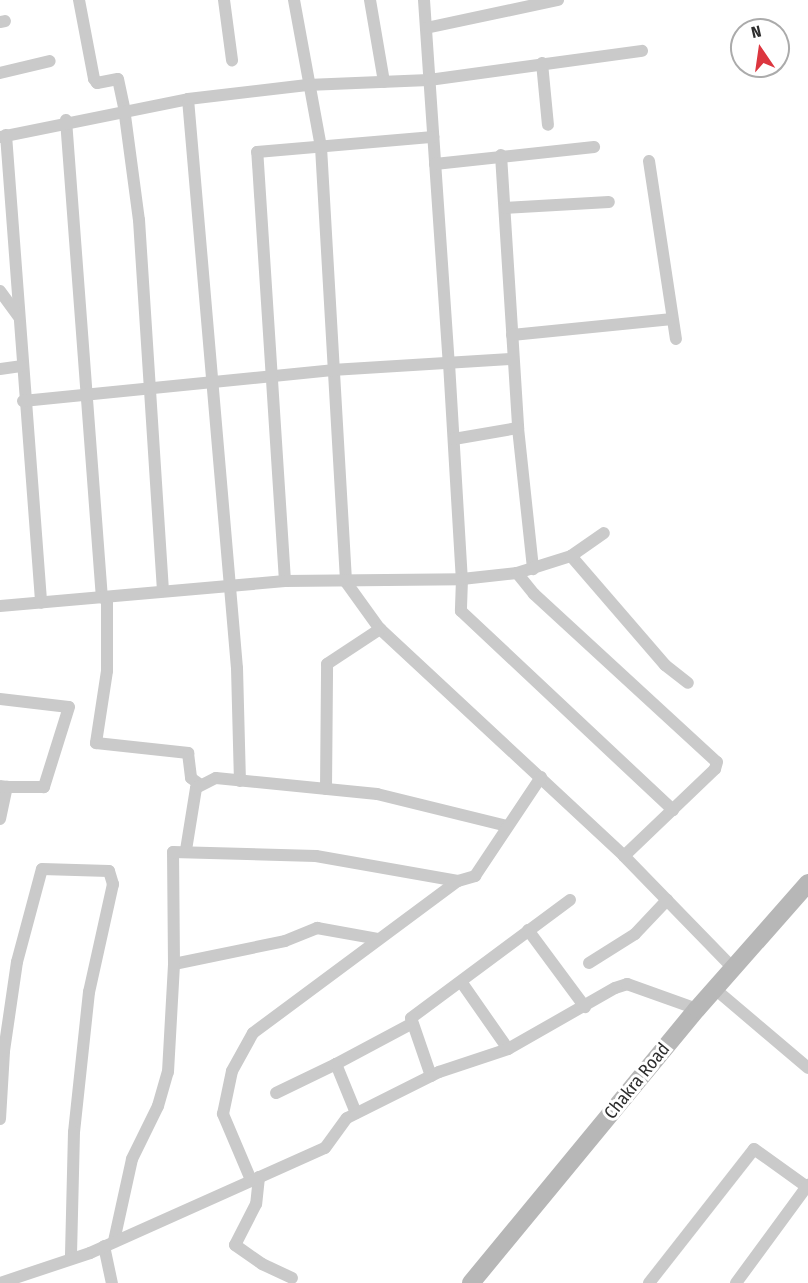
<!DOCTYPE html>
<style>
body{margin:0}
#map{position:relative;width:808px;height:1283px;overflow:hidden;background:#fff;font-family:"Fira Sans Condensed",sans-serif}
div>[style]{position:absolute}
.minor>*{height:12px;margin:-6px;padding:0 6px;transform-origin:6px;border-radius:6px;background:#cacaca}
.secondary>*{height:18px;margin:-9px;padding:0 9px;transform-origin:9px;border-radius:9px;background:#b7b7b7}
span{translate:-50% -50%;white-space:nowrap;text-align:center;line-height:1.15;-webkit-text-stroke:6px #fff;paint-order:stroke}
.street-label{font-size:18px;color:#2d2d2d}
.north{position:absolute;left:730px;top:18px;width:60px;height:60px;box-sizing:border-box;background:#fff;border:2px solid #ababab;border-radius:50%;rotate:347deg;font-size:16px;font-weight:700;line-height:24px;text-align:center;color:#2d2d2d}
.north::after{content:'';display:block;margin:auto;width:21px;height:27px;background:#dc363f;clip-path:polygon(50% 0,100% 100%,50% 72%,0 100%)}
</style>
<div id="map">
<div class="minor">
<div style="left:79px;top:0;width:80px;rotate:79.2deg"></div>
<div style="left:94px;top:79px;width:5px;rotate:53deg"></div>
<div style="left:97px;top:83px;width:21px;rotate:-11deg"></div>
<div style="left:118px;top:79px;width:30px;rotate:78deg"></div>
<div style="left:124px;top:108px;width:113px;rotate:82.4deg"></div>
<div style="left:139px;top:220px;width:372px;rotate:86.3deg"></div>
<div style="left:224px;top:0;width:61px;rotate:82.4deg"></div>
<div style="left:294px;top:0;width:149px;rotate:79.6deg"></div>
<div style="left:321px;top:147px;width:436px;rotate:86.7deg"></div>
<div style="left:346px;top:582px;width:57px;rotate:54.3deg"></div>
<div style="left:379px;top:628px;width:335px;rotate:42.9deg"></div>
<div style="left:624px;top:856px;width:158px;rotate:45.8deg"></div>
<div style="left:370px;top:0;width:83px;rotate:80.3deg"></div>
<div style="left:424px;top:0;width:364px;rotate:86.1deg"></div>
<div style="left:449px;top:363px;width:216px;rotate:86.6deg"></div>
<div style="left:462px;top:579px;width:32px;rotate:92deg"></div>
<div style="left:461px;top:611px;width:291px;rotate:43.2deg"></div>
<div style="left:0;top:22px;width:5px;rotate:-11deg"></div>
<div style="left:426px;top:28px;width:135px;rotate:-12deg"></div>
<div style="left:542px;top:63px;width:62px;rotate:84.5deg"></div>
<div style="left:0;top:73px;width:51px;rotate:-13.5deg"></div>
<div style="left:188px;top:99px;width:571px;rotate:85.08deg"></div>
<div style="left:237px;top:668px;width:113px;rotate:88.5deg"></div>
<div style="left:66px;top:120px;width:479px;rotate:85.7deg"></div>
<div style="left:6px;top:135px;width:469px;rotate:85.7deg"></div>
<div style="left:0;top:137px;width:192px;rotate:-11.4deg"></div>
<div style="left:188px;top:99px;width:120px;rotate:-6.7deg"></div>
<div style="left:307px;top:85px;width:122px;rotate:-2.3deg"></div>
<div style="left:429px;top:80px;width:215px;rotate:-7.8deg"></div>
<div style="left:501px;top:155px;width:274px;rotate:86.4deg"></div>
<div style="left:518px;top:428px;width:142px;rotate:83.9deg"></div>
<div style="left:649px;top:161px;width:180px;rotate:81.4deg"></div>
<div style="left:435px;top:164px;width:160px;rotate:-6.1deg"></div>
<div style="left:505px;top:208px;width:104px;rotate:-3.3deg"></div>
<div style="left:0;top:291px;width:31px;rotate:54deg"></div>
<div style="left:512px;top:335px;width:161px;rotate:-5.7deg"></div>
<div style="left:0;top:369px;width:21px;rotate:-8deg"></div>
<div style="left:23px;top:401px;width:311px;rotate:-5.7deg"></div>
<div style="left:332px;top:370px;width:181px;rotate:-3.5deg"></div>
<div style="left:454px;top:439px;width:65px;rotate:-9.8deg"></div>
<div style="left:571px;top:556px;width:144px;rotate:49.2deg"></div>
<div style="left:665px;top:665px;width:29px;rotate:38deg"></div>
<div style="left:517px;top:573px;width:27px;rotate:51deg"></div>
<div style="left:534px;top:594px;width:248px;rotate:42.6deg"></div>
<div style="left:717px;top:762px;width:7px;rotate:106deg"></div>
<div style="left:715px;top:769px;width:126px;rotate:136.3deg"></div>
<div style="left:285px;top:581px;width:430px;rotate:-93.7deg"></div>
<div style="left:257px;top:152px;width:177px;rotate:-4.9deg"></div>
<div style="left:107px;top:597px;width:74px;rotate:90deg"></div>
<div style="left:107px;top:671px;width:73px;rotate:98.7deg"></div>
<div style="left:96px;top:743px;width:93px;rotate:6.2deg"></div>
<div style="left:188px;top:753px;width:25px;rotate:83deg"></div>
<div style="left:191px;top:778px;width:9px;rotate:36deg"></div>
<div style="left:0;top:606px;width:286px;rotate:-5deg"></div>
<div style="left:285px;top:581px;width:177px;rotate:-0.6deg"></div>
<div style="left:462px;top:579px;width:55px;rotate:-6.2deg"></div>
<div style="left:517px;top:573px;width:57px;rotate:-17.5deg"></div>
<div style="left:571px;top:556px;width:40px;rotate:-34.9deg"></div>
<div style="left:0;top:699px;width:69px;rotate:6.6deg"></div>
<div style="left:69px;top:707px;width:84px;rotate:107.4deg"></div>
<div style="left:44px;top:787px;width:37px;rotate:180deg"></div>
<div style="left:326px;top:789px;width:125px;rotate:-89.5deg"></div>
<div style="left:327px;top:664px;width:64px;rotate:-33.4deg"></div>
<div style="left:0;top:819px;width:33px;rotate:-78deg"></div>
<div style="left:7px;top:787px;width:6px;rotate:-171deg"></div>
<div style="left:186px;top:850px;width:63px;rotate:-80.8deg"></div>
<div style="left:196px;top:788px;width:22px;rotate:-27deg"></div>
<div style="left:216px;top:778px;width:162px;rotate:5.7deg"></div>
<div style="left:377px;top:794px;width:134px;rotate:13.8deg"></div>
<div style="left:528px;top:930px;width:96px;rotate:53.5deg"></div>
<div style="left:589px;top:963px;width:54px;rotate:-32.2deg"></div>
<div style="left:635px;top:934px;width:47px;rotate:-46.7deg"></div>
<div style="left:174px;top:964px;width:113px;rotate:-11.7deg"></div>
<div style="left:285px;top:941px;width:35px;rotate:-22deg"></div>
<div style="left:317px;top:928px;width:63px;rotate:10.1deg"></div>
<div style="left:462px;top:983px;width:80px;rotate:55.1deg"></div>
<div style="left:715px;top:989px;width:122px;rotate:40.3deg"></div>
<div style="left:431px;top:1076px;width:61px;rotate:-109deg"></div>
<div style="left:411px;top:1018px;width:198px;rotate:-36.6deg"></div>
<div style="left:276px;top:1093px;width:67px;rotate:-25.8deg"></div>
<div style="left:356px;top:1113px;width:53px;rotate:-112.2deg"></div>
<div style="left:336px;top:1064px;width:85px;rotate:-28.1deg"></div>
<div style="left:0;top:1119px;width:68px;rotate:-86.6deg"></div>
<div style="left:4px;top:1051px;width:90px;rotate:-81.7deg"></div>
<div style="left:17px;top:962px;width:96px;rotate:-75deg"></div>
<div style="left:42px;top:869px;width:67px;rotate:1.7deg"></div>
<div style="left:109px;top:871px;width:14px;rotate:73deg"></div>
<div style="left:113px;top:884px;width:111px;rotate:102.5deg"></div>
<div style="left:89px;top:992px;width:141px;rotate:96.1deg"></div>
<div style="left:74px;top:1132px;width:125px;rotate:91.4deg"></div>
<div style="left:259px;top:1177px;width:27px;rotate:96deg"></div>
<div style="left:256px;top:1204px;width:46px;rotate:117.1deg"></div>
<div style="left:235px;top:1245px;width:33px;rotate:35deg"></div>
<div style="left:262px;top:1264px;width:33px;rotate:25deg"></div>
<div style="left:251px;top:1180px;width:72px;rotate:-113deg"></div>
<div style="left:223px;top:1114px;width:44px;rotate:-78.2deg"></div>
<div style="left:232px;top:1071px;width:43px;rotate:-61.1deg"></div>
<div style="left:253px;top:1033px;width:255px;rotate:-36.6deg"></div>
<div style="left:458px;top:881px;width:18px;rotate:-16deg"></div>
<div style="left:475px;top:876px;width:119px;rotate:-56.3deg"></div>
<div style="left:114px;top:1241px;width:84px;rotate:-77.6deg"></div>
<div style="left:132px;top:1159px;width:59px;rotate:-63.9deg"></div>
<div style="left:158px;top:1106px;width:35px;rotate:-74deg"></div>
<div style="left:168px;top:1072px;width:108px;rotate:-86.8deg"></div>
<div style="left:174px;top:964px;width:112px;rotate:-90.5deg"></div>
<div style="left:173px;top:852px;width:143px;rotate:1.6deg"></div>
<div style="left:316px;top:856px;width:144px;rotate:10deg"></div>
<div style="left:104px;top:1246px;width:38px;rotate:78deg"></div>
<div style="left:0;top:1283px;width:95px;rotate:-18.4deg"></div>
<div style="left:90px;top:1253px;width:257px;rotate:-24.1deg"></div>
<div style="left:325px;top:1148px;width:37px;rotate:-54deg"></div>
<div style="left:347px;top:1118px;width:103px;rotate:-26.6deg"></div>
<div style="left:439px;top:1072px;width:73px;rotate:-18.4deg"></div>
<div style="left:508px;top:1049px;width:123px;rotate:-29.7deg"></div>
<div style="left:615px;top:988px;width:13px;rotate:-18deg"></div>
<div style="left:627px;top:984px;width:74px;rotate:19.7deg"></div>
<div style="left:649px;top:1283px;width:170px;rotate:-51.9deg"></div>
<div style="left:754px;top:1149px;width:65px;rotate:35.6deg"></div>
<div style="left:736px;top:1283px;width:122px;rotate:-53.7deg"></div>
</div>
<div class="secondary">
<div style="left:471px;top:1283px;width:355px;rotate:-50.5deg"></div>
<div style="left:697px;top:1009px;width:168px;rotate:-48.6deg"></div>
</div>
<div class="street-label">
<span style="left:637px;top:1081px;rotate:-51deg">Chakra Road</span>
</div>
<div class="north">N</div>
</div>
